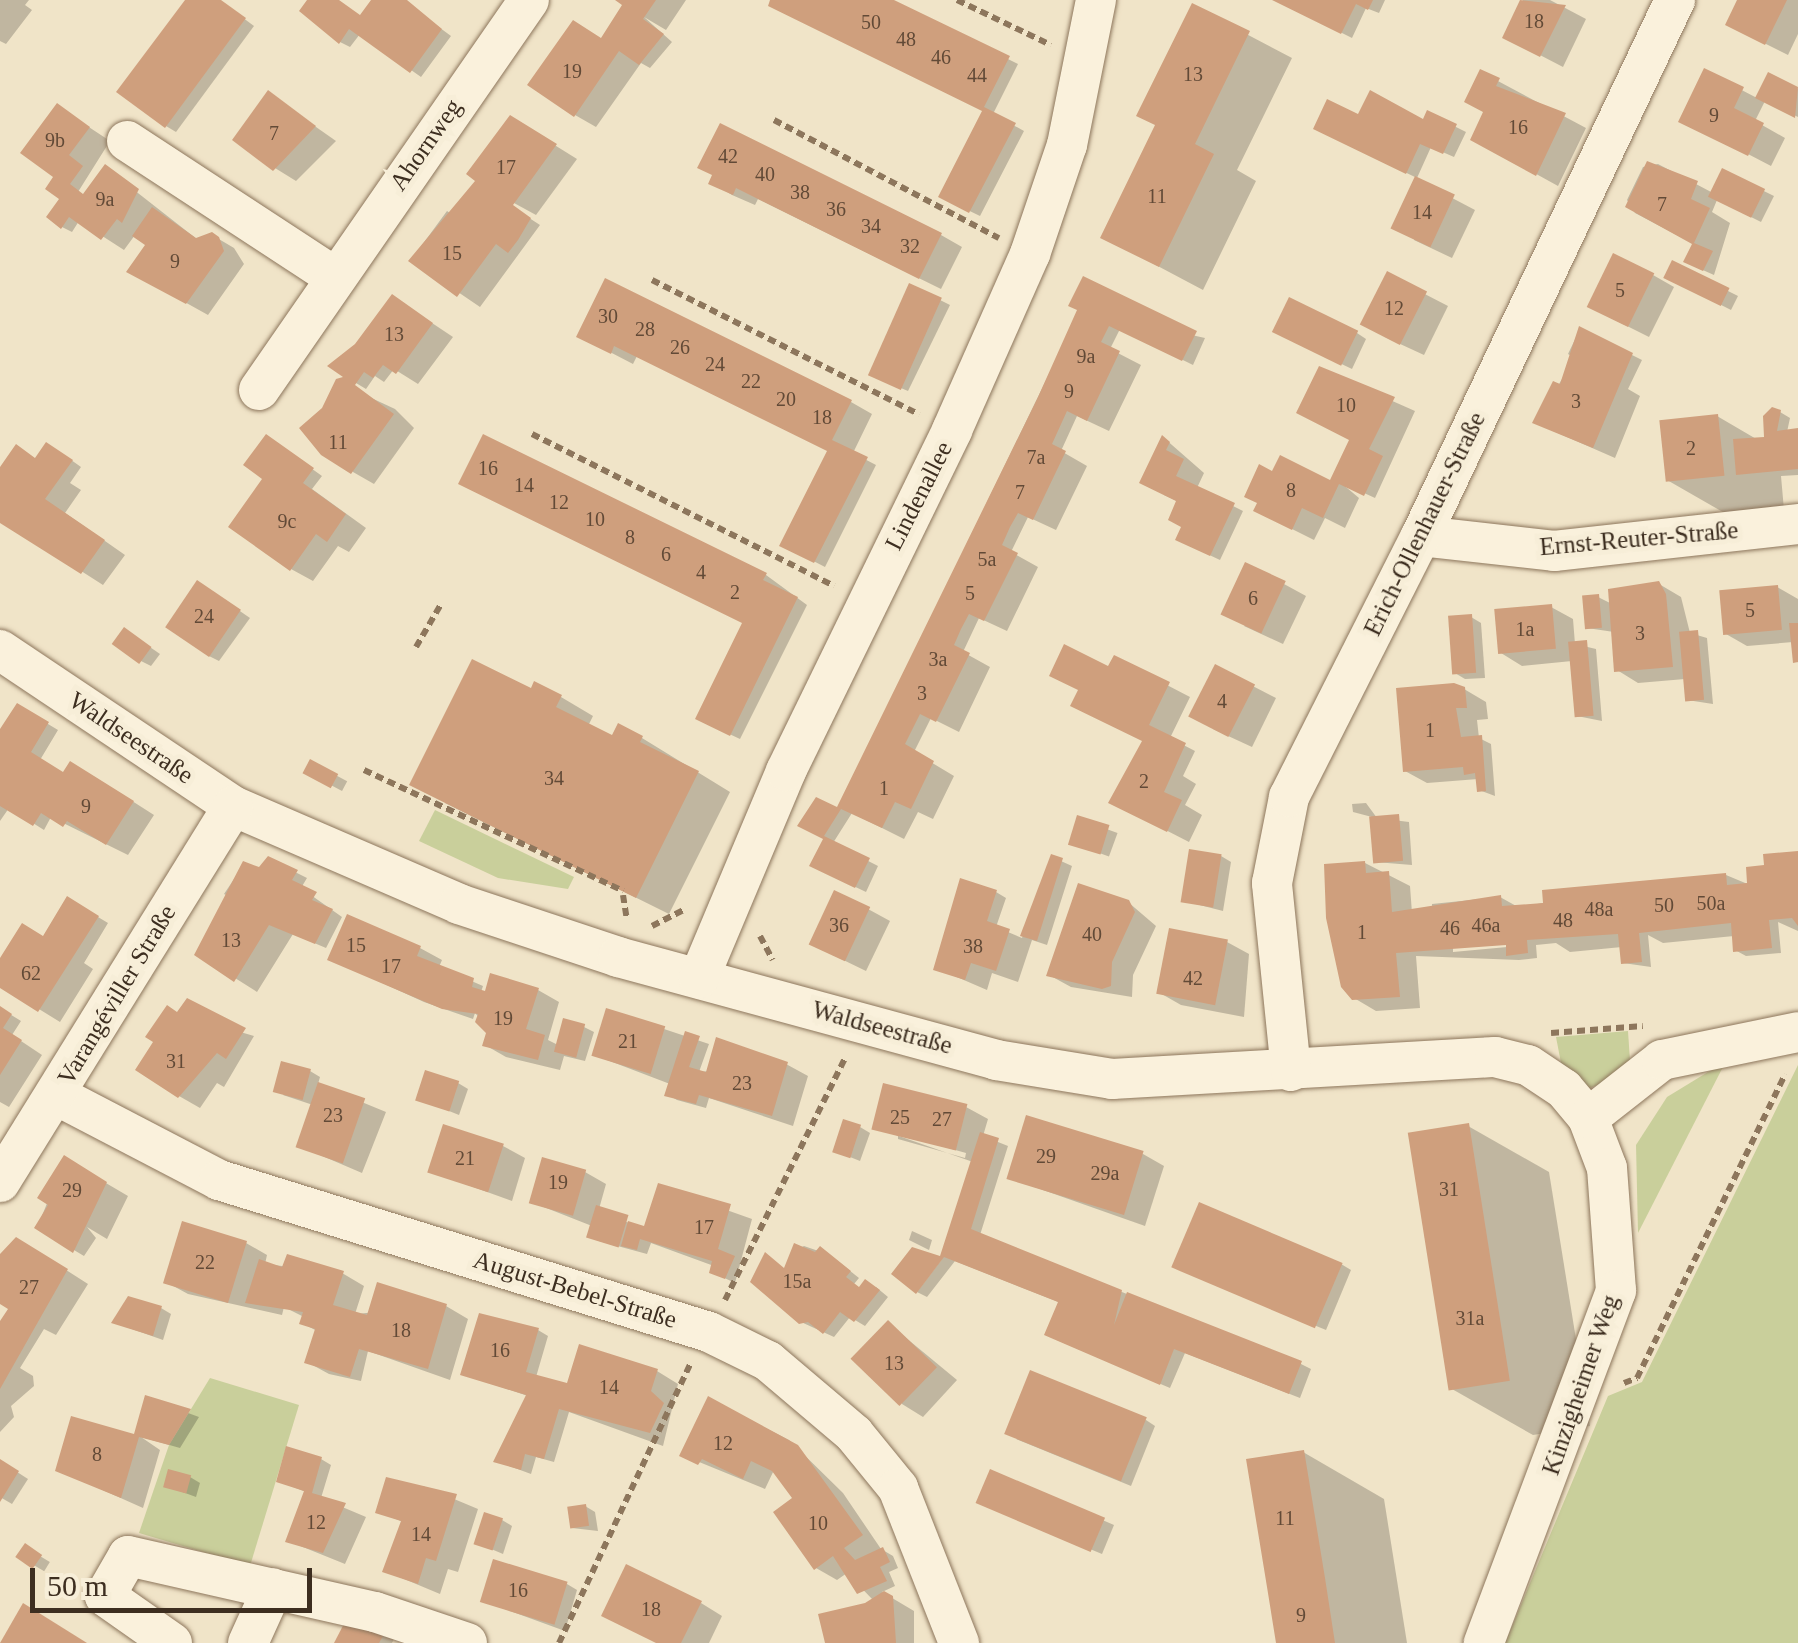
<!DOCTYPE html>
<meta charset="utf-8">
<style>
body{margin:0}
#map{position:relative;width:1798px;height:1643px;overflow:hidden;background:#f0e4c8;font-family:"Times New Roman",serif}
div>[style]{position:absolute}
.green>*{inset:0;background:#c9cf9b}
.shadow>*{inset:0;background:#0003;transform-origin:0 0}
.building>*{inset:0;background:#cf9f7d;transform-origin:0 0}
.path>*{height:6px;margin-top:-3px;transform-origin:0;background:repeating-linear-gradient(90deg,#8d765c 0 8px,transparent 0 13px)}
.roads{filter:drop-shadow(0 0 2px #8d765c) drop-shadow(0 0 2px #8d765c)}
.minor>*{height:40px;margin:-20px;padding:0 20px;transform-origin:20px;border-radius:20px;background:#faf1dc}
span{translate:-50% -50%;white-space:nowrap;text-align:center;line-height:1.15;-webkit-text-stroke:10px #f7eed8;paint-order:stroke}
.number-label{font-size:20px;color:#624a37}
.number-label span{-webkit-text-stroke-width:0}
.street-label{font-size:25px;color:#3d2e20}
.scale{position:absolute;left:30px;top:1568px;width:282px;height:45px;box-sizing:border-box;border:5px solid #3d2e20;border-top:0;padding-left:12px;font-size:30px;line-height:35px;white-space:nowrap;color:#3d2e20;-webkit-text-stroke:8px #f7eed8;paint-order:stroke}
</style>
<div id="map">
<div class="green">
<div style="clip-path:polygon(435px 810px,574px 877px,568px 889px,498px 878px,419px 841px)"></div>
<div style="clip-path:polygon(1628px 1031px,1630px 1061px,1618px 1077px,1590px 1088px,1561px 1063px,1556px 1037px)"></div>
<div style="clip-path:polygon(1726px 1061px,1638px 1233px,1636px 1145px,1667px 1097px)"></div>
<div style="clip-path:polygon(1798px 1065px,1798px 1643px,1505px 1643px,1608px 1396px,1642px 1382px)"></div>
<div style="clip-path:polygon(210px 1378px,299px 1405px,250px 1566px,139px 1533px,169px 1445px)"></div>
</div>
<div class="shadow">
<div style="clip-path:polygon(0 0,29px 0,25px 5px,32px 10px,6px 44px,0 41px)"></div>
<div style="clip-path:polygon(188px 0,219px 0,254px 26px,176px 132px,166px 126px)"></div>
<div style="clip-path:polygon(310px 0,337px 0,361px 18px,374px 0,402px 0,451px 36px,421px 77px,360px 34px,350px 47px,340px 42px)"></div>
<div style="clip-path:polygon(619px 0,686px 0,666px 30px,644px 17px,672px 42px,650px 68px,641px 63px,596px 127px,575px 115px,603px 40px,625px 4px)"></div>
<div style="clip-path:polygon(773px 0,889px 0,1018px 64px,993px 114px,1024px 131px,980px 216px,951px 202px,985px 111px)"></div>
<div style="clip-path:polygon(1276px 0,1385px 0,1379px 13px,1366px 8px,1352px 38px)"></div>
<div style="clip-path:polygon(1523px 0,1550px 0,1586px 19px,1563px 67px,1505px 37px)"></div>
<div style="clip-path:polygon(1740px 0,1798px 0,1798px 34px,1788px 55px,1750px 36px)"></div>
<div style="clip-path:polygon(1193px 6px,1292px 58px,1237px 170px,1256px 181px,1203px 290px,1103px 237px,1158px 125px)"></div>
<div style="clip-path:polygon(1705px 71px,1757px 98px,1769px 75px,1798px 89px,1798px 117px,1765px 101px,1755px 121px,1785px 138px,1771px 166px,1700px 129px)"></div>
<div style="clip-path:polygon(1481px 72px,1586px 128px,1558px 186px,1473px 139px,1486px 112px)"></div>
<div style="clip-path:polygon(269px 94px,336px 141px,296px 181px,275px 168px)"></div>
<div style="clip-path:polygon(57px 106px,110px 141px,78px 192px,85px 196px,106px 168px,198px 240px,212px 235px,234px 248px,244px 264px,208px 315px,129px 271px,148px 245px,135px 235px,124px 250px,79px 221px,72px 232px,62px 227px)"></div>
<div style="clip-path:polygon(1428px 113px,1466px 132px,1454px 157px,1431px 147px,1417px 178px,1326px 134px,1360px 117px,1424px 123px)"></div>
<div style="clip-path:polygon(532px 131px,577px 159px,536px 215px,514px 203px)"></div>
<div style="clip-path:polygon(1658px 164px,1713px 193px,1723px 171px,1774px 196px,1761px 222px,1717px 200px,1712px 212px,1730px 223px,1714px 275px,1696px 267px,1696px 245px,1635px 213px,1627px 200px,1643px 167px)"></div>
<div style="clip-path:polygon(714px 175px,941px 235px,962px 247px,941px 289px,758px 199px,755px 205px,732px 195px,711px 182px)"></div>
<div style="clip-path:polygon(1416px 179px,1475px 210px,1452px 258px,1414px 240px)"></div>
<div style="clip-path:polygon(486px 190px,540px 225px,480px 307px,411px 260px,447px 211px,453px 215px)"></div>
<div style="clip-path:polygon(1388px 275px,1448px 306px,1424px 355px,1385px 337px)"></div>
<div style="clip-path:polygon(1653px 275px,1674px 287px,1649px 337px,1611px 318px)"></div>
<div style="clip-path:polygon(1676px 282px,1728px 291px,1738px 296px,1731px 310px)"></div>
<div style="clip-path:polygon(393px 297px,453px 337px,418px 384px,394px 369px,384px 382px,375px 376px,366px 389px,356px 383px,354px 346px)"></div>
<div style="clip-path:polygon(940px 300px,950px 305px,908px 391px,877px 378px)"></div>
<div style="clip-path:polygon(1080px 310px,1205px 338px,1193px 365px,1120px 329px,1110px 349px,1141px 365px,1109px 431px,1077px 416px,1061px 451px,1087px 466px,1056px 530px,1028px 517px,1011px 552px,1038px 567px,1007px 631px,979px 618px,963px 652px,990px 667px,959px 732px,931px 718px,914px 752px,954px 776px,933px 819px,918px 812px,904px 839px,852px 813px,833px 843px,878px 866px,866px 892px,822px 871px,825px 839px,800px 826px,838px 810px)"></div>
<div style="clip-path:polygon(1580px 329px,1642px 360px,1628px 389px,1640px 396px,1615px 458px,1535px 423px,1575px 358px,1568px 354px)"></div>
<div style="clip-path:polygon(1357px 333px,1366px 339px,1352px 369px,1287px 338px)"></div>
<div style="clip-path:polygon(579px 336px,851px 402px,872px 414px,853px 453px,876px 465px,825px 567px,792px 550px,829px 451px,637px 356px,633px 364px)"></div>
<div style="clip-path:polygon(1320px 369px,1415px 411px,1375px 498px,1340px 482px,1359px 498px,1345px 528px,1325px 518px,1314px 540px,1278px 522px,1273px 474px,1331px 483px,1352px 440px)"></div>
<div style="clip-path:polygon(337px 382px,395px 409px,414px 428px,374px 484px,353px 472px,324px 409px)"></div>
<div style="clip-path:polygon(1780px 412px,1790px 418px,1787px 432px,1798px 431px,1798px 475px,1781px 476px,1784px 510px,1728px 515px,1667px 480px,1717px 416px,1758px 440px,1767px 439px)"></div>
<div style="clip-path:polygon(1164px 438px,1204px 473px,1183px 518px,1233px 506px,1243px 511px,1220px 560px,1188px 545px,1179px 502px,1164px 495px)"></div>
<div style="clip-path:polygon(276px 443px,322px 476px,312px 489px,366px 528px,349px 552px,338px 546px,313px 581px,291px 569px)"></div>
<div style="clip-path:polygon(57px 450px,81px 467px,70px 483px,81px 490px,65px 513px,125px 555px,103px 585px,0 519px,0 471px)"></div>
<div style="clip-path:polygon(483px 495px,766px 575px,807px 605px,740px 739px,708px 724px,745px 623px)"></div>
<div style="clip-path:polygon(1284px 584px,1306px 596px,1283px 644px,1244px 626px)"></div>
<div style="clip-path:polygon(1659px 584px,1681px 597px,1690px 633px,1707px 638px,1713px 704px,1687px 700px,1685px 679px,1638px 683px,1617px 670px,1614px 632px,1587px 628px,1598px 597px,1612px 604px)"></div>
<div style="clip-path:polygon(1777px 587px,1798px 599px,1798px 663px,1793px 642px,1747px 646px,1726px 634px)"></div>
<div style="clip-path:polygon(208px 589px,250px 618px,219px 661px,209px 656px)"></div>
<div style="clip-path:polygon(1551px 607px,1573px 619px,1575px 644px,1596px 649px,1602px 721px,1577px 716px,1572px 661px,1522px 666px,1501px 653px)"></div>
<div style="clip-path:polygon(1471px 617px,1481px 623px,1485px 678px,1465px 679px,1455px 673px)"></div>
<div style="clip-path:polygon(134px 636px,160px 654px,151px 666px,141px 661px)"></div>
<div style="clip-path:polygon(1115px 658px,1190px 697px,1170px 738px,1195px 751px,1183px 776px,1196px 784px,1185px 805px,1202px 815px,1189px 842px,1111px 802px,1145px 741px)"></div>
<div style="clip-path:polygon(1216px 667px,1276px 698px,1252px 747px,1213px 729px)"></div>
<div style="clip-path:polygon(1464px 689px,1486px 702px,1488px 719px,1477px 720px,1479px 738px,1491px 744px,1495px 796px,1479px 790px,1478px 779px,1427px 783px,1405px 771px)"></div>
<div style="clip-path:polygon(532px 692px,561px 697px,593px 716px,588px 726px,613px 739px,619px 726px,642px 738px,730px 792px,669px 914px,445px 803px)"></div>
<div style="clip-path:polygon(18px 706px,58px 730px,40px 760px,64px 775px,93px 776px,154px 815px,128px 855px,51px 817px,44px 830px,9px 808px,0 821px,0 738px)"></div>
<div style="left:311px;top:762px;width:41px;height:11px;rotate:28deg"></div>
<div style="clip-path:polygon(1366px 803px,1377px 818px,1409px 822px,1412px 865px,1375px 862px,1372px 817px,1353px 812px,1352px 804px)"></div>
<div style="left:1079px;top:819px;width:41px;height:25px;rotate:20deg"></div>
<div style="clip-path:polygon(evenodd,1798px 854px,1798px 931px,1778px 922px,1781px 953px,1746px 956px,1735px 950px,1734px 936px,1663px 943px,1648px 935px,1651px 967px,1623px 963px,1622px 947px,1570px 952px,1556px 943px,1536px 945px,1537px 958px,1519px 960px,1416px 956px,1420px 1008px,1376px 1011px,1354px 998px,1365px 863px,1410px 886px,1412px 913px,1432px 911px,1432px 904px,1500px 897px,1518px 907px,1726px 875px,1750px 885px,1767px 867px,1798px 854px,1518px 941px,1518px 946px,1453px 952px,1453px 947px,1518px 941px)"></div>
<div style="clip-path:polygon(1221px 856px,1231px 862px,1223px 911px,1184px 901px)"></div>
<div style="clip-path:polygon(1052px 857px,1072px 866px,1047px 945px,1032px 940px,1018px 982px,992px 973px,987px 990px,936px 968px,996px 892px,1006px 898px,996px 927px,1022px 938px)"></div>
<div style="clip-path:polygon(269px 859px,307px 878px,301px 888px,342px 917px,326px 948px,293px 934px,257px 992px,197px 954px,232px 898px,224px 894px,244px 864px,259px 870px)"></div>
<div style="clip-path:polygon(68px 899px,108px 923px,84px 963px,93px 969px,60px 1022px,0 985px,0 963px,44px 939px)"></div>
<div style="clip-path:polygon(1128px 902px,1156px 926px,1133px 975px,1132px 997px,1071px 987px,1049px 975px)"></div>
<div style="clip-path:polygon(868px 909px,890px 921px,866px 971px,833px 955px)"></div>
<div style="clip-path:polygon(1227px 942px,1249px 954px,1244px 1017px,1181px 1005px,1160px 993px)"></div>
<div style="clip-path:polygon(420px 948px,442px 960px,439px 967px,483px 986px,481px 992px,538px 990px,559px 1002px,548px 1040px,558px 1045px,584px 1027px,594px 1032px,585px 1061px,564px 1056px,560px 1070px,506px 1057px,485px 1045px,487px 1026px,475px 1013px,473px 1019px,424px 1002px,330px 959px)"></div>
<div style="clip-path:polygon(0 1008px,21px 1021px,12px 1035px,42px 1055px,9px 1107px,0 1102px)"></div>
<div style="clip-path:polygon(179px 1014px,254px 1036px,224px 1087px,217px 1083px,200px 1108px,179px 1096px)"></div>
<div style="clip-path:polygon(664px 1029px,709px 1044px,699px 1072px,786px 1064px,808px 1076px,793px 1126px,709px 1098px,706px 1108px,677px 1100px,667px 1094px,670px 1084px,594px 1055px)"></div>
<div style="clip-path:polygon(310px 1071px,320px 1077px,318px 1084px,386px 1112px,362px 1173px,299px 1146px,313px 1105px,283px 1095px)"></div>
<div style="clip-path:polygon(458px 1083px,468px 1089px,459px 1115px,419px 1099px)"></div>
<div style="clip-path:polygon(evenodd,885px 1087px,966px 1107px,988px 1119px,983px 1136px,1008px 1146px,980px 1235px,1301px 1364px,1311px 1369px,1300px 1398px,1185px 1353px,1170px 1388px,1057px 1340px,1061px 1303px,955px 1261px,927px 1297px,917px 1292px,942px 1259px,973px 1162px,879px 1129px,885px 1087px,898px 1134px,966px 1153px,965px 1158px,898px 1139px,898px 1134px)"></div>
<div style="clip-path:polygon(1468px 1126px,1549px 1172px,1590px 1426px,1533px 1435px,1452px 1389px)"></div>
<div style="clip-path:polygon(860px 1127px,870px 1133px,860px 1161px,835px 1151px)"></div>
<div style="clip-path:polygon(503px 1146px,525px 1158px,512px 1201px,429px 1171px)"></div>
<div style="clip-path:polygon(1143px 1154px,1164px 1166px,1145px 1226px,1009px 1178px)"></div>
<div style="clip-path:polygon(65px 1159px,128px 1196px,107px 1239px,87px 1227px,96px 1238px,84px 1256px,37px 1228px)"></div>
<div style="clip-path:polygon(585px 1172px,606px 1184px,599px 1209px,646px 1231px,659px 1186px,752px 1219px,735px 1283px,712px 1272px,714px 1266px,651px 1243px,647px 1254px,599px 1241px,589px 1236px,592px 1226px,531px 1202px)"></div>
<div style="clip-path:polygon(912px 1231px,932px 1240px,929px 1250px,909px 1240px)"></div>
<div style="clip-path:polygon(246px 1243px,267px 1255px,265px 1264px,342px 1273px,364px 1286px,355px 1314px,446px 1306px,468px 1319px,450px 1380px,368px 1351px,361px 1381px,329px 1374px,307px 1362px,317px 1331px,302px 1323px,304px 1317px,284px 1307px,282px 1315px,188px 1294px,166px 1282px)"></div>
<div style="clip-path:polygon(804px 1246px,830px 1255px,859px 1278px,854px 1284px,861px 1289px,876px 1287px,888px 1297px,865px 1326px,850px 1317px,834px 1337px,801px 1322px,786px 1270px,792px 1252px)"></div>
<div style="clip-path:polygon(38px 1252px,88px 1284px,56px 1335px,44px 1329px,20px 1368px,33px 1376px,34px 1386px,11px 1406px,14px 1417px,0 1432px,0 1326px,11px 1308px,0 1301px,0 1267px)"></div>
<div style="clip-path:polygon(1341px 1264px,1351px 1270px,1326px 1330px,1185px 1272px)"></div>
<div style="clip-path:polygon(161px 1308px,171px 1314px,163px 1340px,115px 1323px)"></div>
<div style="clip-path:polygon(888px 1323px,957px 1380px,923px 1417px,902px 1404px)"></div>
<div style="clip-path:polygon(538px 1330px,548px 1336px,536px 1377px,568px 1386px,657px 1371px,678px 1384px,663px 1446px,569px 1412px,554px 1462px,536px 1457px,531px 1474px,496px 1461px,528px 1396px,463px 1374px)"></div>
<div style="clip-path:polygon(147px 1398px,199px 1417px,180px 1448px,141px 1437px,160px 1450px,143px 1508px,58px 1470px,136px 1437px)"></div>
<div style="clip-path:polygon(709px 1399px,789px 1440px,843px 1493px,881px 1549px,893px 1556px,898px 1568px,889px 1572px,895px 1586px,882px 1592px,914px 1611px,914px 1643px,828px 1643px,873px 1600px,847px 1573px,837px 1580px,816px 1568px,795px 1499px,774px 1470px,765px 1489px,682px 1455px)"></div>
<div style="clip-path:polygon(1146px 1420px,1155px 1426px,1131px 1486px,1016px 1439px)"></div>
<div style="clip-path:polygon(1303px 1452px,1384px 1499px,1407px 1643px,1279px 1643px)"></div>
<div style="clip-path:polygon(321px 1459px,331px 1465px,321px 1498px,366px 1517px,345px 1564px,288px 1541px,306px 1492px,278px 1481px)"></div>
<div style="clip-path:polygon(0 1461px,28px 1479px,12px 1504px,0 1497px)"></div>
<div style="clip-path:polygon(992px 1472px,1114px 1525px,1102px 1554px,989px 1507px)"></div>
<div style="clip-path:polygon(190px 1477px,200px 1483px,196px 1497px,166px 1486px)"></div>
<div style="clip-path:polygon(423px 1486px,478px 1509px,458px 1572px,448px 1569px,440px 1594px,385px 1571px,406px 1523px,378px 1512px)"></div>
<div style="clip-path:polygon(585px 1506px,595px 1512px,598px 1531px,572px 1528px)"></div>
<div style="clip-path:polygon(502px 1520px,512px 1526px,503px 1554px,477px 1543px)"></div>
<div style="left:25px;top:1547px;width:29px;height:11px;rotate:31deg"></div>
<div style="clip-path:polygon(567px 1584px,577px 1590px,565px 1631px,483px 1601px)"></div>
<div style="clip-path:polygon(701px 1603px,722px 1616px,709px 1643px,657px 1643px)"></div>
<div style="clip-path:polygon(386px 1631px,395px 1637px,392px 1643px,337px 1643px)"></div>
</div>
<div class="building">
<div style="clip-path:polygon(185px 0,221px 0,246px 18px,165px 128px,116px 92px)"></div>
<div style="clip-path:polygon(307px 0,339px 0,360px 15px,371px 0,407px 0,442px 29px,410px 73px,349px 29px,339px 44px,299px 11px)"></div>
<div style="clip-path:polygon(615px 0,656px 0,643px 19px,664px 34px,639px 65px,619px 51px,574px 117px,527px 85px,573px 20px,601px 38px,622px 5px)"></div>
<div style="clip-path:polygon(770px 0,894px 0,1010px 56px,984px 107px,1016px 123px,969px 213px,938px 197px,982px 111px,768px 6px)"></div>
<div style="clip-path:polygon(1272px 0,1373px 0,1368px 10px,1356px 4px,1341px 34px)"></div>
<div style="clip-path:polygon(1520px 0,1566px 5px,1540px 57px,1502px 38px)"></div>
<div style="clip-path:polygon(1737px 0,1787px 0,1765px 45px,1725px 25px)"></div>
<div style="clip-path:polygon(1192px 3px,1250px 31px,1195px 144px,1214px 154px,1159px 267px,1100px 238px,1155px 125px,1136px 116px)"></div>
<div style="clip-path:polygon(1704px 68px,1744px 87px,1734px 108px,1764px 123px,1748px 156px,1678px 122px)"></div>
<div style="clip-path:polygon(1480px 69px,1500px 78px,1496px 86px,1566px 113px,1536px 176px,1470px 140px,1483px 112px,1464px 102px)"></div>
<div style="clip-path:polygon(1768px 72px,1798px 87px,1795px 118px,1755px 98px)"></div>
<div style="clip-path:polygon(268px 90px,316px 126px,273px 171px,232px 140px)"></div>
<div style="clip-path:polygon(1370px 90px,1423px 119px,1427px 110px,1457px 124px,1443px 154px,1420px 144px,1406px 174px,1313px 129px,1327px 99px,1358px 114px)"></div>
<div style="clip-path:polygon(57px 103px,90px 127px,69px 155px,83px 166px,70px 184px,83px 194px,105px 164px,139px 189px,122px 223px,117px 219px,101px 240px,69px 217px,61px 229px,46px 217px,59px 199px,45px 189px,53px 177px,20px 153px)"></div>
<div style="clip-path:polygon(510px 115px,557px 144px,513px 205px,531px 218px,518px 240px,508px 253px,496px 244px,457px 297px,408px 261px,475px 181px,466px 174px)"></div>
<div style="clip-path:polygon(720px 123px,942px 233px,919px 279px,736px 188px,733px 195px,708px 184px,712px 175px,697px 168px)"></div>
<div style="clip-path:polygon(1647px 161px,1698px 181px,1691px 199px,1710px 208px,1694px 243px,1713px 251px,1703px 271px,1683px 262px,1692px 244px,1625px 207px)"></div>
<div style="left:1722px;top:168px;width:48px;height:32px;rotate:26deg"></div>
<div style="left:1415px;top:176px;width:44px;height:58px;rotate:25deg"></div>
<div style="clip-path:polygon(152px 207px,196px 238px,212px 232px,219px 237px,224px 251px,186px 304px,126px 272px,145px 245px,132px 236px)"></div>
<div style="left:1613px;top:253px;width:46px;height:60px;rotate:26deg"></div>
<div style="left:1672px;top:260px;width:64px;height:20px;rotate:26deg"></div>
<div style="left:1387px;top:271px;width:45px;height:60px;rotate:27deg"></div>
<div style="clip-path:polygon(1083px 276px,1197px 331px,1182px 361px,1109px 326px,1101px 342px,1120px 351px,1087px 421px,1067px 411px,1052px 444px,1066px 451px,1033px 520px,1018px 513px,1010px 527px,1002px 545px,1018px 553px,984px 621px,969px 614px,961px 629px,954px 645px,970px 653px,936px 722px,920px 714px,905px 744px,934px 761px,911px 809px,895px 802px,882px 828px,841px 809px,824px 836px,870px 858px,855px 888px,809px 866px,823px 839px,797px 826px,816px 797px,837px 807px,1038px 397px,1077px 310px,1068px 306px)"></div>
<div style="clip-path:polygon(605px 278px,852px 400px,832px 440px,868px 457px,814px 563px,779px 546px,827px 451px,614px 346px,611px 354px,576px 337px)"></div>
<div style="left:909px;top:283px;width:36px;height:101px;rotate:24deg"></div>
<div style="clip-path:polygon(392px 294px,433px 323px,396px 374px,383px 365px,373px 378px,364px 372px,355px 385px,394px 414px,351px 474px,321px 455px,299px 428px,322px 408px,336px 379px,343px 377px,327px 366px,355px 344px)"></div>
<div style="left:1289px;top:297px;width:77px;height:39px;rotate:26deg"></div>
<div style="clip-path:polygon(1579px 326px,1633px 353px,1593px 448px,1532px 423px,1553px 381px,1560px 384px)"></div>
<div style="clip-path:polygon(1319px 366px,1395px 397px,1369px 449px,1383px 456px,1364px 496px,1339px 484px,1323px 518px,1302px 508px,1292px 530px,1253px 511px,1257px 503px,1244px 497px,1259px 464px,1272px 471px,1280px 455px,1330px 480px,1349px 440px,1296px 413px)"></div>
<div style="clip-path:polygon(1772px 407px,1781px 410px,1777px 431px,1798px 428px,1798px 469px,1736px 475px,1733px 439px,1764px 437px,1763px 416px)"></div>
<div style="left:1718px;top:414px;width:62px;height:59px;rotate:84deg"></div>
<div style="clip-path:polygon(266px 434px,314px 468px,303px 483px,346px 514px,327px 542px,316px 534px,290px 571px,228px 527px,262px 479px,243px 465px)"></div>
<div style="clip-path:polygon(483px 434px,767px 573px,763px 580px,798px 597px,730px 736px,695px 719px,742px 623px,458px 484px)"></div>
<div style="clip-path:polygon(1162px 435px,1170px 442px,1166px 450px,1184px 459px,1176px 476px,1235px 503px,1210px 556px,1175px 540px,1181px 527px,1168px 520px,1176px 501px,1139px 483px)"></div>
<div style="clip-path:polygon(46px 442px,73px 460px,45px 499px,105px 540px,81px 574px,0 523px,0 467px,16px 444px,35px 458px)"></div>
<div style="left:1245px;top:562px;width:45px;height:58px;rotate:25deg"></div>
<div style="left:197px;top:580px;width:53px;height:57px;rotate:34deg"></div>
<div style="clip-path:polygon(1659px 581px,1666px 594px,1673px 667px,1614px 672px,1608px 589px)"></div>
<div style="left:1778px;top:585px;width:45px;height:59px;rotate:85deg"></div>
<div style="left:1599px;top:594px;width:34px;height:17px;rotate:85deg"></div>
<div style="left:1552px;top:604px;width:45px;height:58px;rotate:85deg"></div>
<div style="left:1472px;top:614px;width:59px;height:24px;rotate:86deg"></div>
<div style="clip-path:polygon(1789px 623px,1798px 623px,1798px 662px,1793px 663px)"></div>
<div style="left:124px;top:627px;width:34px;height:21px;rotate:36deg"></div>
<div style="left:1698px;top:630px;width:70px;height:19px;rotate:85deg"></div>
<div style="left:1587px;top:640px;width:76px;height:19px;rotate:85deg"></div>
<div style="clip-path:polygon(1064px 644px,1108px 666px,1114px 655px,1170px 682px,1149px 725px,1186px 743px,1164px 792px,1182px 800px,1167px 832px,1108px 803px,1142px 741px,1070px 706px,1078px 690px,1049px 676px)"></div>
<div style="clip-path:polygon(472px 659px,531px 688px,534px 681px,562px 695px,556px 707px,612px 735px,618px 723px,643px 736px,640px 742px,699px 771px,636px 898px,409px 785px)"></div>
<div style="left:1215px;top:664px;width:45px;height:59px;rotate:27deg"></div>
<div style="clip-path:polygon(1454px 683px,1465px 687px,1467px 708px,1456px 708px,1461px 737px,1482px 735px,1486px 791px,1477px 792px,1475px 773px,1464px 775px,1463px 767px,1403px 772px,1396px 688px)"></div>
<div style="clip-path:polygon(17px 703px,49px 722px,31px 752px,63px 772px,70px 761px,134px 801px,106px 845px,67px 821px,63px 827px,41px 813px,33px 826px,0 806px,0 729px)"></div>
<div style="left:310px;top:759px;width:32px;height:16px;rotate:28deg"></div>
<div style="left:1399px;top:814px;width:47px;height:30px;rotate:85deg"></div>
<div style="left:1077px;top:815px;width:34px;height:31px;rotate:17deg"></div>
<div style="left:1189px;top:849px;width:33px;height:54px;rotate:9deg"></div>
<div style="clip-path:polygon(1798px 851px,1798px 926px,1792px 918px,1769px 920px,1772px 948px,1733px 952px,1731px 923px,1639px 933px,1642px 962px,1621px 964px,1618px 934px,1527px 940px,1528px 953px,1506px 956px,1506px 945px,1396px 953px,1400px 997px,1352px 1000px,1341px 987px,1326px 918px,1324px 864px,1365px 861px,1366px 873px,1389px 871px,1392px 912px,1501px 895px,1502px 906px,1543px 903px,1542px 890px,1726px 873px,1727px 885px,1747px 883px,1746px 867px,1764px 865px,1763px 854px)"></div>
<div style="clip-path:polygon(1051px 854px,1063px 858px,1037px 941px,1020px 936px)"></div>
<div style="clip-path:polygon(268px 856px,298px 870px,292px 880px,317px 892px,312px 900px,333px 909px,315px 944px,269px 925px,234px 982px,194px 955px,243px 861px,259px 867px)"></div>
<div style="clip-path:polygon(960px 878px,997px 890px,987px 921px,1010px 929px,996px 971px,971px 963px,965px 980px,933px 970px)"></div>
<div style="clip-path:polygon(1078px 883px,1129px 900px,1135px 912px,1112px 962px,1111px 986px,1102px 989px,1046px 976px)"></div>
<div style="left:834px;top:890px;width:40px;height:60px;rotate:25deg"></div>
<div style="clip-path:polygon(67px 896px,99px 916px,38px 1012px,0 988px,0 958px,22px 923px,43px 936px)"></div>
<div style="clip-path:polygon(347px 914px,421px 946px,417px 956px,474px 978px,472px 987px,485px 991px,490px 973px,539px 988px,526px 1029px,545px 1035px,538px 1060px,482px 1046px,486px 1033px,475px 1022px,478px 1014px,442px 1009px,327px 960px)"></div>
<div style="left:1169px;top:928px;width:60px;height:67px;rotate:11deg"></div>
<div style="clip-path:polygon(187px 998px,246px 1028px,226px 1059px,217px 1053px,178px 1098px,135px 1070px,153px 1042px,145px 1037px,167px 1005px,177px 1012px)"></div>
<div style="clip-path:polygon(0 1006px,12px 1014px,3px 1028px,22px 1040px,0 1075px)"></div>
<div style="left:606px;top:1008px;width:62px;height:50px;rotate:17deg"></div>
<div style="left:563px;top:1018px;width:23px;height:35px;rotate:15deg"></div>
<div style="clip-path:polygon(685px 1031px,700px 1036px,689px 1067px,706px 1072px,716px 1037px,788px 1062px,772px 1116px,699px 1095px,696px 1104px,664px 1096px)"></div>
<div style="left:281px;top:1061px;width:31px;height:32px;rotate:15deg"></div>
<div style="left:425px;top:1070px;width:36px;height:32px;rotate:18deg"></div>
<div style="left:318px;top:1082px;width:50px;height:69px;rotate:19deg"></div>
<div style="left:883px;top:1083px;width:87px;height:48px;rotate:14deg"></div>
<div style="left:1026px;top:1115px;width:123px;height:67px;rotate:17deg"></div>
<div style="left:843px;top:1119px;width:19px;height:35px;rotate:18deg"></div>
<div style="left:1469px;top:1123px;width:261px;height:62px;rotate:81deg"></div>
<div style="left:443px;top:1124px;width:64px;height:51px;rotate:18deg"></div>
<div style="clip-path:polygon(980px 1132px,999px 1138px,971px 1229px,1122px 1290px,1114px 1325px,1127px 1292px,1302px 1361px,1289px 1394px,1174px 1349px,1160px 1385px,1044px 1335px,1058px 1302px,944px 1257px,916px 1294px,891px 1274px,912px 1247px,940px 1256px)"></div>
<div style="clip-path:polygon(64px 1155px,107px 1182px,73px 1253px,34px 1228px,48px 1205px,37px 1198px)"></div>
<div style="left:542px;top:1157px;width:46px;height:48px;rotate:16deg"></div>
<div style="clip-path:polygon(658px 1183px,731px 1204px,718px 1249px,735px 1256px,725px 1279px,709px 1273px,712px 1261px,640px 1239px,637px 1250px,621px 1246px,628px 1221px,644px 1226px)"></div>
<div style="left:1199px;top:1202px;width:156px;height:71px;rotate:23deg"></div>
<div style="left:596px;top:1205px;width:34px;height:34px;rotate:17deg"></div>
<div style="left:182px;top:1221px;width:68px;height:65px;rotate:17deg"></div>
<div style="clip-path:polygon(16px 1237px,68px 1269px,0 1389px,0 1321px,8px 1309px,0 1304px,0 1254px)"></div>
<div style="clip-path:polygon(794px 1243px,815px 1252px,820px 1246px,851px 1271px,846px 1277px,859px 1287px,865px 1279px,880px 1290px,854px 1322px,840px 1312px,823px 1334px,808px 1322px,799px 1324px,750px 1282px,765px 1252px,784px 1268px)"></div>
<div style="clip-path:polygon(287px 1254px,344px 1271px,333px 1305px,367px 1315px,377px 1282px,447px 1304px,428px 1369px,359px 1349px,350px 1377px,304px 1363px,315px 1329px,299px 1324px,303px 1312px,245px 1303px,259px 1259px,282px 1267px)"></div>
<div style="clip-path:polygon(128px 1296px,162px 1306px,153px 1336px,111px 1323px)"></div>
<div style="clip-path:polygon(479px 1313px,539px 1328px,526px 1372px,567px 1383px,579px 1344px,658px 1369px,651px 1391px,664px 1403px,650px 1433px,559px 1409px,544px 1459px,525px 1454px,521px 1470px,493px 1462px,526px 1395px,460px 1375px)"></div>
<div style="left:888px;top:1320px;width:68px;height:54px;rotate:44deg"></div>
<div style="left:1030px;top:1370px;width:126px;height:69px;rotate:22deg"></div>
<div style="clip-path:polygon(145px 1395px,191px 1409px,169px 1445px,139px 1437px,121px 1498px,55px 1471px,71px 1416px,134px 1434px)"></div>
<div style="clip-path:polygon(708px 1396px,798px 1445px,863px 1535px,844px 1548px,855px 1560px,883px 1547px,890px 1562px,880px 1567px,887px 1581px,857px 1594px,833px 1556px,814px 1570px,773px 1512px,792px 1498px,772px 1471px,751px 1461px,743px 1479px,702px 1459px,698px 1465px,679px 1456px)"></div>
<div style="clip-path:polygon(286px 1446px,322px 1457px,312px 1493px,346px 1503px,323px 1553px,285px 1542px,304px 1491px,276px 1482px)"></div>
<div style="clip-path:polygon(1304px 1450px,1325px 1578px,1335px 1643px,1276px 1643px,1267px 1587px,1246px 1459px)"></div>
<div style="clip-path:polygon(0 1459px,19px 1471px,0 1502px)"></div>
<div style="left:168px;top:1469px;width:24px;height:19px;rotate:15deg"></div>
<div style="left:990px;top:1469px;width:125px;height:37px;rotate:23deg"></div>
<div style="clip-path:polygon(386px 1477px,457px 1494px,436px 1561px,426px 1558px,418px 1584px,382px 1572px,401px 1521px,375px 1513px)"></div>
<div style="left:586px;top:1504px;width:22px;height:19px;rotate:82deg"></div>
<div style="left:484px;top:1512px;width:20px;height:34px;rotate:18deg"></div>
<div style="left:25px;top:1543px;width:21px;height:17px;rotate:35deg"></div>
<div style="left:493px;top:1559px;width:78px;height:45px;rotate:17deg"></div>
<div style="clip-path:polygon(626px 1564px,702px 1601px,681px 1643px,656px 1643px,601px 1616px)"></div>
<div style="clip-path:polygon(884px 1591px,893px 1596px,896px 1643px,825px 1643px,818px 1614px,865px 1603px)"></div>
<div style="clip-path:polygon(23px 1603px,87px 1643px,0 1643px)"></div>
<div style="clip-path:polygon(348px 1616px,387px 1629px,379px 1643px,334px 1643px)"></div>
</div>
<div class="path">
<div style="left:957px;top:0;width:104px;rotate:25.6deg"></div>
<div style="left:774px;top:120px;width:254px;rotate:27.7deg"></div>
<div style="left:652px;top:280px;width:299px;rotate:26.7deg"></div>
<div style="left:532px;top:434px;width:338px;rotate:26.7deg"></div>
<div style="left:416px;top:647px;width:48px;rotate:-59.7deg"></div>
<div style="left:364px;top:770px;width:286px;rotate:25deg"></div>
<div style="left:623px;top:895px;width:24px;rotate:81deg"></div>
<div style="left:652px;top:926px;width:37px;rotate:-27deg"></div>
<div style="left:760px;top:936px;width:27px;rotate:62deg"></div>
<div style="left:1551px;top:1033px;width:92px;rotate:-4.4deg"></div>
<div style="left:725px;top:1300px;width:272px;rotate:-63.6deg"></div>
<div style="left:1624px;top:1383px;width:14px;rotate:-21deg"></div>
<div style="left:1637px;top:1378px;width:338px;rotate:-64deg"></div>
<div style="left:559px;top:1643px;width:308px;rotate:-64.8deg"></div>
</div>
<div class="roads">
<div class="minor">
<div style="left:127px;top:141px;width:246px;rotate:33.2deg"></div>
<div style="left:259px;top:390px;width:474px;rotate:-55.3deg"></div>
<div style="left:1421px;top:536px;width:134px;rotate:6.4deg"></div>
<div style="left:1554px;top:551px;width:245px;rotate:-6.3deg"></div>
<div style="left:0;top:650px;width:280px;rotate:33.8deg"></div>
<div style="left:233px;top:806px;width:246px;rotate:23.4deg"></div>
<div style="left:459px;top:904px;width:168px;rotate:18.4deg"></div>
<div style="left:618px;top:957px;width:392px;rotate:15.2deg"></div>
<div style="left:996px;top:1060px;width:118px;rotate:9.3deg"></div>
<div style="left:1112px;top:1079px;width:384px;rotate:-3.3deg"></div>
<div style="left:1495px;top:1057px;width:34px;rotate:14deg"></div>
<div style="left:1528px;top:1065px;width:43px;rotate:33.7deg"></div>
<div style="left:1564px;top:1089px;width:38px;rotate:50deg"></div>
<div style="left:1588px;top:1118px;width:53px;rotate:69.2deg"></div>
<div style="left:1607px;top:1168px;width:123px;rotate:85.8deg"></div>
<div style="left:1616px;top:1291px;width:376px;rotate:110.6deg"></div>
<div style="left:699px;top:978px;width:225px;rotate:-67.2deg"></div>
<div style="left:786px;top:771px;width:379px;rotate:-64deg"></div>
<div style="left:952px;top:430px;width:193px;rotate:-66.1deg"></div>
<div style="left:1030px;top:254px;width:115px;rotate:-71.3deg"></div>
<div style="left:1067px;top:145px;width:148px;rotate:-78.7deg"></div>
<div style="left:1291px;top:1071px;width:189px;rotate:-95.8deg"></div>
<div style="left:1272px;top:883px;width:88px;rotate:-78.8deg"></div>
<div style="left:1289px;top:797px;width:292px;rotate:-63.2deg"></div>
<div style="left:1421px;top:536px;width:593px;rotate:-64.64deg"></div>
<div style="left:56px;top:1095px;width:184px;rotate:27.5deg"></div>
<div style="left:219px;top:1180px;width:513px;rotate:17.23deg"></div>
<div style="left:709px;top:1332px;width:66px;rotate:26.2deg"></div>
<div style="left:768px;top:1361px;width:113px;rotate:40.3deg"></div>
<div style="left:854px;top:1434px;width:70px;rotate:50.8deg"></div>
<div style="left:898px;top:1488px;width:167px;rotate:68.5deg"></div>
<div style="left:1588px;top:1118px;width:94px;rotate:-38.1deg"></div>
<div style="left:1662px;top:1060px;width:139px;rotate:-11.6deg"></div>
<div style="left:0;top:1182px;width:442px;rotate:-58.2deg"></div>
<div style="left:172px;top:1643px;width:82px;rotate:-145deg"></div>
<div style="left:105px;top:1596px;width:46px;rotate:-60.1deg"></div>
<div style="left:128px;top:1556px;width:253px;rotate:12.8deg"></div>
<div style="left:375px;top:1612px;width:97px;rotate:18.6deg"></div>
<div style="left:248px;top:1643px;width:60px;rotate:-65.6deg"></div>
</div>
</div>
<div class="number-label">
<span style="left:1534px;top:21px">18</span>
<span style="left:871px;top:22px">50</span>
<span style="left:906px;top:39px">48</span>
<span style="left:941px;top:57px">46</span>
<span style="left:572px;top:71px">19</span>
<span style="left:1193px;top:74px">13</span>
<span style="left:977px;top:75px">44</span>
<span style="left:1714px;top:115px">9</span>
<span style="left:1518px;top:127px">16</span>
<span style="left:274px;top:133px">7</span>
<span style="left:55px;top:140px">9b</span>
<span style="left:728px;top:156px">42</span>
<span style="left:506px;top:167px">17</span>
<span style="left:765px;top:174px">40</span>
<span style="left:800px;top:192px">38</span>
<span style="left:1157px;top:196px">11</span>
<span style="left:105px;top:199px">9a</span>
<span style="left:1662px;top:204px">7</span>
<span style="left:836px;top:209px">36</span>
<span style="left:1422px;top:212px">14</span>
<span style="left:871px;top:226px">34</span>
<span style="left:910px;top:246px">32</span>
<span style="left:452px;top:253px">15</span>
<span style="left:175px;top:261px">9</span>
<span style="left:1620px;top:290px">5</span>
<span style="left:1394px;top:308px">12</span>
<span style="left:608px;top:316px">30</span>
<span style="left:645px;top:329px">28</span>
<span style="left:394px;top:334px">13</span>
<span style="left:680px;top:347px">26</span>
<span style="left:1086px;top:356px">9a</span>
<span style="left:715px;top:364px">24</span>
<span style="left:751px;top:381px">22</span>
<span style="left:1069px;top:391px">9</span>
<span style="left:786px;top:399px">20</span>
<span style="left:1576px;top:401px">3</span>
<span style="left:1346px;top:405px">10</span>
<span style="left:822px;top:417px">18</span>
<span style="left:338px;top:442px">11</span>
<span style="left:1691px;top:448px">2</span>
<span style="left:1036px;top:457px">7a</span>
<span style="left:488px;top:468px">16</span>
<span style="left:524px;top:485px">14</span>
<span style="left:1291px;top:490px">8</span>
<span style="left:1020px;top:492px">7</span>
<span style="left:559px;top:502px">12</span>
<span style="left:595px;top:519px">10</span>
<span style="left:287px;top:521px">9c</span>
<span style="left:630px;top:537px">8</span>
<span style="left:666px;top:554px">6</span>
<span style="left:987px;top:559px">5a</span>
<span style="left:701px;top:572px">4</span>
<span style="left:735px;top:592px">2</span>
<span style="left:970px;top:593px">5</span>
<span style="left:1253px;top:598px">6</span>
<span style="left:1750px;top:610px">5</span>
<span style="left:204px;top:616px">24</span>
<span style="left:1525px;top:629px">1a</span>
<span style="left:1640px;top:633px">3</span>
<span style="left:938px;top:659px">3a</span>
<span style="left:922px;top:693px">3</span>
<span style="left:1222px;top:701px">4</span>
<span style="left:1430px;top:730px">1</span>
<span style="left:554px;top:778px">34</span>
<span style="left:1144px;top:781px">2</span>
<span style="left:884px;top:788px">1</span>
<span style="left:86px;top:806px">9</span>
<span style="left:1711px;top:903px">50a</span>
<span style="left:1664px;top:905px">50</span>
<span style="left:1599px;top:909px">48a</span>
<span style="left:1563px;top:920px">48</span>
<span style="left:839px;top:925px">36</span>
<span style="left:1486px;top:925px">46a</span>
<span style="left:1450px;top:928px">46</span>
<span style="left:1362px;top:932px">1</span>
<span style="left:1092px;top:934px">40</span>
<span style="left:231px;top:940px">13</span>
<span style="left:356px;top:945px">15</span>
<span style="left:973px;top:946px">38</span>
<span style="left:391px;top:966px">17</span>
<span style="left:31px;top:973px">62</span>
<span style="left:1193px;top:978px">42</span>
<span style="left:503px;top:1018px">19</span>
<span style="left:628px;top:1041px">21</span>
<span style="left:176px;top:1061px">31</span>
<span style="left:742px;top:1083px">23</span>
<span style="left:333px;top:1115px">23</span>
<span style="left:900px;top:1117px">25</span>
<span style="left:942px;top:1119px">27</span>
<span style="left:1046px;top:1156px">29</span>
<span style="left:465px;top:1158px">21</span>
<span style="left:1105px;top:1173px">29a</span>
<span style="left:558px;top:1182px">19</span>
<span style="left:1449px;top:1189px">31</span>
<span style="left:72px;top:1190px">29</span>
<span style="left:704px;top:1227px">17</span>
<span style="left:205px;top:1262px">22</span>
<span style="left:797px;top:1281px">15a</span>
<span style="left:29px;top:1287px">27</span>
<span style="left:1470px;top:1318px">31a</span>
<span style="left:401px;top:1330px">18</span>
<span style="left:500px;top:1350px">16</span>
<span style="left:894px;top:1363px">13</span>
<span style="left:609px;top:1387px">14</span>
<span style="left:723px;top:1443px">12</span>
<span style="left:97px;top:1454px">8</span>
<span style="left:1285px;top:1518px">11</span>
<span style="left:316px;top:1522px">12</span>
<span style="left:818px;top:1523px">10</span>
<span style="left:421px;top:1534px">14</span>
<span style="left:518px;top:1590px">16</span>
<span style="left:651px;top:1609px">18</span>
<span style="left:1301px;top:1615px">9</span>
</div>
<div class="street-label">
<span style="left:426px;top:145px;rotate:-55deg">Ahornweg</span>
<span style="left:919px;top:496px;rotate:-63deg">Lindenallee</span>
<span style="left:1425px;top:524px;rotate:-64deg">Erich-Ollenhauer-Straße</span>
<span style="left:1639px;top:539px;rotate:-5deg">Ernst-Reuter-Straße</span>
<span style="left:131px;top:738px;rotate:34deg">Waldseestraße</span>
<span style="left:117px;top:995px;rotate:-59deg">Varangéviller Straße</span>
<span style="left:882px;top:1028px;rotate:15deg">Waldseestraße</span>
<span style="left:575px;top:1290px;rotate:17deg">August-Bebel-Straße</span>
<span style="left:1581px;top:1385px;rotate:-71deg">Kinzigheimer Weg</span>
</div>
<div class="scale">50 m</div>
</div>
